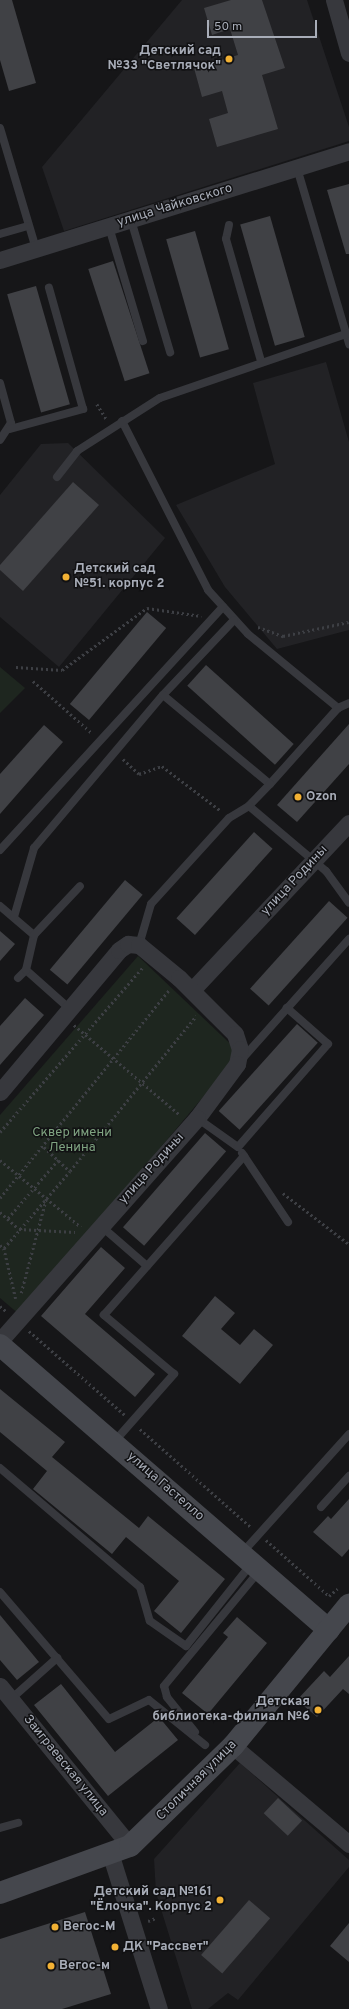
<!DOCTYPE html>
<meta charset="utf-8">
<style>
body{margin:0}
#map{position:relative;width:349px;height:2009px;overflow:hidden;background:#161618;font-family:Overpass,sans-serif}
div>[style]{position:absolute}
.built>*{inset:0;background:#222225}
.green>*{inset:0;background:#1e261f}
.building>*{inset:0;background:#404145;transform-origin:0 0}
.path>*{height:2.5px;margin-top:-1.25px;transform-origin:0;background:repeating-linear-gradient(90deg,#3d3f44 0 2px,transparent 0 5px)}
.lane>*{height:8px;margin:-4px;padding:0 4px;transform-origin:4px;border-radius:4px;background:#37383d}
.street>*{height:17px;margin:-8.5px;padding:0 8.5px;transform-origin:8.5px;border-radius:8.5px;background:#37383d}
.secondary>*{height:22px;margin:-11px;padding:0 11px;transform-origin:11px;border-radius:11px;background:#45474d}
.dots>*{width:11px;height:11px;translate:-50% -50%;box-sizing:border-box;border:2px solid #111113;border-radius:50%}
span{translate:-50% -50%;white-space:nowrap;text-align:center;line-height:1.15;-webkit-text-stroke:3px #111113;paint-order:stroke}
.poi-label{font-size:13px;color:#a8adb8;font-weight:700}
.right{translate:-100% -50%;text-align:right}
.left{translate:0 -50%;text-align:left}
.street-label{font-size:13px;color:#a8adb8}
.park-label{font-size:13px;color:#7fa381}
.scale{position:absolute;left:207px;top:20px;width:110px;height:18px;box-sizing:border-box;border:2px solid #a8adb8;border-top:0;padding-left:5px;font-size:12px;line-height:14px;white-space:nowrap;color:#a8adb8;-webkit-text-stroke:3px #111113;paint-order:stroke}
</style>
<div id="map">
<div class="built">
<div style="clip-path:polygon(182px 0,307px 0,349px 127px,349px 141px,64px 231px,42px 167px)"></div>
<div style="clip-path:polygon(326px 362px,349px 442px,349px 630px,277px 649px,225px 587px,176px 505px,275px 464px,253px 383px)"></div>
<div style="clip-path:polygon(68px 443px,165px 538px,59px 667px,0 617px,0 495px,41px 444px)"></div>
<div style="clip-path:polygon(240px 1763px,349px 1860px,349px 1867px,238px 2000px,228px 1993px,208px 2009px,192px 2009px,156px 1893px,154px 1859px)"></div>
</div>
<div class="green">
<div style="clip-path:polygon(0 667px,25px 688px,0 713px)"></div>
<div style="clip-path:polygon(138px 956px,240px 1053px,20px 1315px,0 1298px,0 1115px)"></div>
</div>
<div class="building">
<div style="clip-path:polygon(0 0,12px 0,36px 83px,9px 91px,0 60px)"></div>
<div style="clip-path:polygon(231px 0,262px 0,285px 68px,262px 75px,278px 129px,217px 147px,209px 119px,228px 113px,222px 91px,202px 97px,194px 68px,238px 55px,230px 29px,212px 35px,204px 8px)"></div>
<div style="clip-path:polygon(349px 184px,349px 254px,346px 254px,327px 190px)"></div>
<div style="left:270px;top:216px;width:126px;height:31px;rotate:74deg"></div>
<div style="left:195px;top:231px;width:123px;height:30px;rotate:74deg"></div>
<div style="left:113px;top:261px;width:118px;height:26px;rotate:72deg"></div>
<div style="left:36px;top:286px;width:123px;height:30px;rotate:74deg"></div>
<div style="clip-path:polygon(73px 482px,99px 505px,23px 591px,0 570px,0 565px)"></div>
<div style="left:147px;top:612px;width:25px;height:120px;rotate:40deg"></div>
<div style="left:206px;top:665px;width:118px;height:28px;rotate:42deg"></div>
<div style="clip-path:polygon(349px 724px,349px 764px,297px 822px,277px 805px)"></div>
<div style="clip-path:polygon(44px 725px,63px 742px,0 814px,0 774px)"></div>
<div style="left:254px;top:832px;width:25px;height:116px;rotate:42deg"></div>
<div style="left:125px;top:880px;width:23px;height:117px;rotate:40deg"></div>
<div style="left:329px;top:901px;width:25px;height:118px;rotate:42deg"></div>
<div style="clip-path:polygon(0 931px,15px 944px,0 961px)"></div>
<div style="clip-path:polygon(25px 998px,44px 1015px,0 1065px,0 1026px)"></div>
<div style="left:297px;top:1024px;width:28px;height:117px;rotate:42deg"></div>
<div style="left:205px;top:1133px;width:28px;height:125px;rotate:41deg"></div>
<div style="clip-path:polygon(101px 1247px,125px 1268px,85px 1314px,155px 1374px,135px 1397px,41px 1316px)"></div>
<div style="clip-path:polygon(215px 1296px,235px 1313px,221px 1329px,240px 1345px,254px 1329px,273px 1345px,240px 1384px,182px 1336px)"></div>
<div style="clip-path:polygon(0 1389px,65px 1442px,52px 1457px,139px 1528px,148px 1516px,225px 1579px,181px 1633px,154px 1611px,179px 1581px,126px 1537px,112px 1554px,33px 1489px,47px 1471px,0 1432px)"></div>
<div style="clip-path:polygon(349px 1499px,349px 1549px,342px 1557px,313px 1532px,328px 1516px,331px 1519px)"></div>
<div style="clip-path:polygon(0 1615px,39px 1662px,17px 1680px,0 1660px)"></div>
<div style="clip-path:polygon(237px 1617px,267px 1643px,208px 1714px,182px 1693px,228px 1637px,223px 1633px)"></div>
<div style="clip-path:polygon(349px 1656px,349px 1694px,343px 1689px,317px 1717px,297px 1700px,324px 1671px,330px 1677px)"></div>
<div style="clip-path:polygon(61px 1684px,115px 1752px,159px 1717px,178px 1740px,108px 1796px,34px 1705px)"></div>
<div style="left:278px;top:1798px;width:33px;height:21px;rotate:43deg"></div>
<div style="left:249px;top:1900px;width:28px;height:73px;rotate:41deg"></div>
<div style="clip-path:polygon(85px 1912px,111px 1994px,62px 2009px,0 2009px,0 1939px)"></div>
<div style="clip-path:polygon(349px 1923px,349px 1962px,330px 1946px)"></div>
</div>
<div class="path">
<div style="left:97px;top:404px;width:19px;rotate:58deg"></div>
<div style="left:258px;top:627px;width:27px;rotate:20deg"></div>
<div style="left:283px;top:636px;width:67px;rotate:-12deg"></div>
<div style="left:16px;top:667px;width:46px;rotate:3.7deg"></div>
<div style="left:62px;top:670px;width:105px;rotate:-36.1deg"></div>
<div style="left:147px;top:608px;width:55px;rotate:8.4deg"></div>
<div style="left:33px;top:681px;width:80px;rotate:41.5deg"></div>
<div style="left:123px;top:759px;width:22px;rotate:43deg"></div>
<div style="left:139px;top:774px;width:24px;rotate:-19deg"></div>
<div style="left:162px;top:766px;width:74px;rotate:37.3deg"></div>
<div style="left:74px;top:1025px;width:139px;rotate:40.3deg"></div>
<div style="left:0;top:1132px;width:217px;rotate:-49.1deg"></div>
<div style="left:44px;top:1147px;width:35px;rotate:43deg"></div>
<div style="left:0;top:1160px;width:105px;rotate:39.6deg"></div>
<div style="left:283px;top:1193px;width:83px;rotate:37.7deg"></div>
<div style="left:0;top:1198px;width:269px;rotate:-50.9deg"></div>
<div style="left:0;top:1212px;width:25px;rotate:42deg"></div>
<div style="left:19px;top:1229px;width:56px;rotate:3.1deg"></div>
<div style="left:8px;top:1218px;width:77px;rotate:-49.2deg"></div>
<div style="left:0;top:1245px;width:5px;rotate:37deg"></div>
<div style="left:4px;top:1248px;width:101px;rotate:-49.4deg"></div>
<div style="left:70px;top:1171px;width:200px;rotate:-50.9deg"></div>
<div style="left:4px;top:1248px;width:52px;rotate:76.8deg"></div>
<div style="left:21px;top:1293px;width:97px;rotate:-75.1deg"></div>
<div style="left:0;top:1306px;width:8px;rotate:40deg"></div>
<div style="left:29px;top:1331px;width:128px;rotate:41.2deg"></div>
<div style="left:140px;top:1429px;width:149px;rotate:41.5deg"></div>
<div style="left:266px;top:1540px;width:84px;rotate:41.6deg"></div>
<div style="left:329px;top:1596px;width:11px;rotate:-41deg"></div>
<div style="left:148px;top:1921px;width:9px;rotate:-21deg"></div>
</div>
<div class="lane">
<div style="left:0;top:128px;width:126px;rotate:73.4deg"></div>
<div style="left:297px;top:168px;width:184px;rotate:73.5deg"></div>
<div style="left:131px;top:220px;width:138px;rotate:73.5deg"></div>
<div style="left:229px;top:225px;width:14px;rotate:102deg"></div>
<div style="left:226px;top:239px;width:127px;rotate:74deg"></div>
<div style="left:109px;top:227px;width:119px;rotate:73.4deg"></div>
<div style="left:0;top:234px;width:29px;rotate:-16deg"></div>
<div style="left:0;top:383px;width:41px;rotate:74.6deg"></div>
<div style="left:11px;top:423px;width:20px;rotate:123deg"></div>
<div style="left:122px;top:421px;width:190px;rotate:63deg"></div>
<div style="left:208px;top:590px;width:59px;rotate:47.7deg"></div>
<div style="left:248px;top:634px;width:117px;rotate:39.4deg"></div>
<div style="left:338px;top:708px;width:12px;rotate:-24deg"></div>
<div style="left:10px;top:429px;width:76px;rotate:-15.3deg"></div>
<div style="left:83px;top:409px;width:126px;rotate:-105.7deg"></div>
<div style="left:57px;top:477px;width:33px;rotate:-52deg"></div>
<div style="left:77px;top:451px;width:98px;rotate:-32.6deg"></div>
<div style="left:160px;top:398px;width:200px;rotate:-19deg"></div>
<div style="left:163px;top:695px;width:103px;rotate:-46.6deg"></div>
<div style="left:270px;top:784px;width:102px;rotate:-48.2deg"></div>
<div style="left:249px;top:806px;width:101px;rotate:40.2deg"></div>
<div style="left:326px;top:871px;width:39px;rotate:54deg"></div>
<div style="left:0;top:850px;width:330px;rotate:-47.5deg"></div>
<div style="left:0;top:906px;width:45px;rotate:40.5deg"></div>
<div style="left:14px;top:917px;width:72px;rotate:-73.8deg"></div>
<div style="left:34px;top:848px;width:200px;rotate:-49.9deg"></div>
<div style="left:163px;top:695px;width:139px;rotate:39.8deg"></div>
<div style="left:270px;top:784px;width:30px;rotate:134deg"></div>
<div style="left:249px;top:806px;width:23px;rotate:149deg"></div>
<div style="left:229px;top:818px;width:116px;rotate:132.2deg"></div>
<div style="left:151px;top:904px;width:43px;rotate:106.3deg"></div>
<div style="left:26px;top:970px;width:59px;rotate:41.6deg"></div>
<div style="left:18px;top:978px;width:11px;rotate:-45deg"></div>
<div style="left:26px;top:970px;width:36px;rotate:-77deg"></div>
<div style="left:34px;top:935px;width:67px;rotate:-46.8deg"></div>
<div style="left:242px;top:1059px;width:161px;rotate:-48.3deg"></div>
<div style="left:197px;top:1118px;width:50px;rotate:35.3deg"></div>
<div style="left:238px;top:1147px;width:137px;rotate:-48.9deg"></div>
<div style="left:328px;top:1044px;width:55px;rotate:-138.7deg"></div>
<div style="left:242px;top:1153px;width:83px;rotate:56.3deg"></div>
<div style="left:101px;top:1226px;width:61px;rotate:41deg"></div>
<div style="left:114px;top:1442px;width:91px;rotate:-48.6deg"></div>
<div style="left:174px;top:1374px;width:92px;rotate:-139.9deg"></div>
<div style="left:104px;top:1315px;width:212px;rotate:-48.6deg"></div>
<div style="left:0;top:1468px;width:184px;rotate:40.4deg"></div>
<div style="left:140px;top:1587px;width:35px;rotate:74deg"></div>
<div style="left:150px;top:1621px;width:44px;rotate:34.8deg"></div>
<div style="left:186px;top:1646px;width:106px;rotate:-51.5deg"></div>
<div style="left:321px;top:1507px;width:42px;rotate:-47.9deg"></div>
<div style="left:242px;top:1553px;width:160px;rotate:-48deg"></div>
<div style="left:0;top:1592px;width:167px;rotate:49.4deg"></div>
<div style="left:109px;top:1719px;width:44px;rotate:-25.4deg"></div>
<div style="left:149px;top:1700px;width:72px;rotate:38.8deg"></div>
<div style="left:11px;top:1699px;width:62px;rotate:-41.7deg"></div>
<div style="left:195px;top:1732px;width:45px;rotate:-128.7deg"></div>
<div style="left:167px;top:1697px;width:11px;rotate:-105deg"></div>
<div style="left:164px;top:1686px;width:149px;rotate:-50.4deg"></div>
<div style="left:0;top:1828px;width:19px;rotate:-16deg"></div>
</div>
<div class="street">
<div style="left:334px;top:0;width:55px;rotate:74.2deg"></div>
<div style="left:0;top:260px;width:366px;rotate:-17.3deg"></div>
<div style="left:192px;top:990px;width:229px;rotate:-46.8deg"></div>
<div style="left:0;top:1092px;width:185px;rotate:-50deg"></div>
<div style="left:119px;top:950px;width:11px;rotate:-34deg"></div>
<div style="left:128px;top:944px;width:11px;rotate:5deg"></div>
<div style="left:139px;top:945px;width:52px;rotate:39.5deg"></div>
<div style="left:179px;top:978px;width:79px;rotate:45deg"></div>
<div style="left:235px;top:1034px;width:16px;rotate:72deg"></div>
<div style="left:240px;top:1049px;width:15px;rotate:101deg"></div>
<div style="left:237px;top:1064px;width:67px;rotate:126.5deg"></div>
<div style="left:197px;top:1118px;width:298px;rotate:131.5deg"></div>
<div style="left:0;top:1686px;width:206px;rotate:50.9deg"></div>
<div style="left:233px;top:1746px;width:152px;rotate:40.2deg"></div>
<div style="left:111px;top:1856px;width:160px;rotate:72.6deg"></div>
</div>
<div class="secondary">
<div style="left:0;top:1345px;width:435px;rotate:40.9deg"></div>
<div style="left:0;top:1893px;width:138px;rotate:-19.9deg"></div>
<div style="left:130px;top:1846px;width:144px;rotate:-44.2deg"></div>
<div style="left:233px;top:1746px;width:183px;rotate:-50.6deg"></div>
</div>
<div class="dots">
<div style="left:229px;top:59px;background:#f2b134"></div>
<div style="left:66px;top:577px;background:#f2b134"></div>
<div style="left:298px;top:797px;background:#f2b134"></div>
<div style="left:318px;top:1710px;background:#f2b134"></div>
<div style="left:220px;top:1900px;background:#f2b134"></div>
<div style="left:55px;top:1927px;background:#f2b134"></div>
<div style="left:115px;top:1947px;background:#f2b134"></div>
<div style="left:51px;top:1966px;background:#f2b134"></div>
</div>
<div class="poi-label">
<span class="right" style="left:221px;top:59px">Детский сад<br>№33 "Светлячок"</span>
<span class="left" style="left:74px;top:577px">Детский сад<br>№51. корпус 2</span>
<span class="left" style="left:306px;top:797px">Ozon</span>
<span class="right" style="left:310px;top:1710px">Детская<br>библиотека-филиал №6</span>
<span class="right" style="left:212px;top:1900px">Детский сад №161<br>"Ёлочка". Корпус 2</span>
<span class="left" style="left:63px;top:1927px">Вегос-М</span>
<span class="left" style="left:123px;top:1947px">ДК "Рассвет"</span>
<span class="left" style="left:59px;top:1966px">Вегос-м</span>
</div>
<div class="street-label">
<span style="left:175px;top:206px;rotate:-17deg">улица Чайковского</span>
<span style="left:295px;top:881px;rotate:-47deg">улица Родины</span>
<span style="left:152px;top:1169px;rotate:-48deg">улица Родины</span>
<span style="left:165px;top:1487px;rotate:41deg">улица Гастелло</span>
<span style="left:65px;top:1766px;rotate:51deg">Заиграевская улица</span>
<span style="left:197px;top:1781px;rotate:-45deg">Столичная улица</span>
</div>
<div class="park-label">
<span style="left:72px;top:1141px">Сквер имени<br>Ленина</span>
</div>
<div class="scale">50 m</div>
</div>
